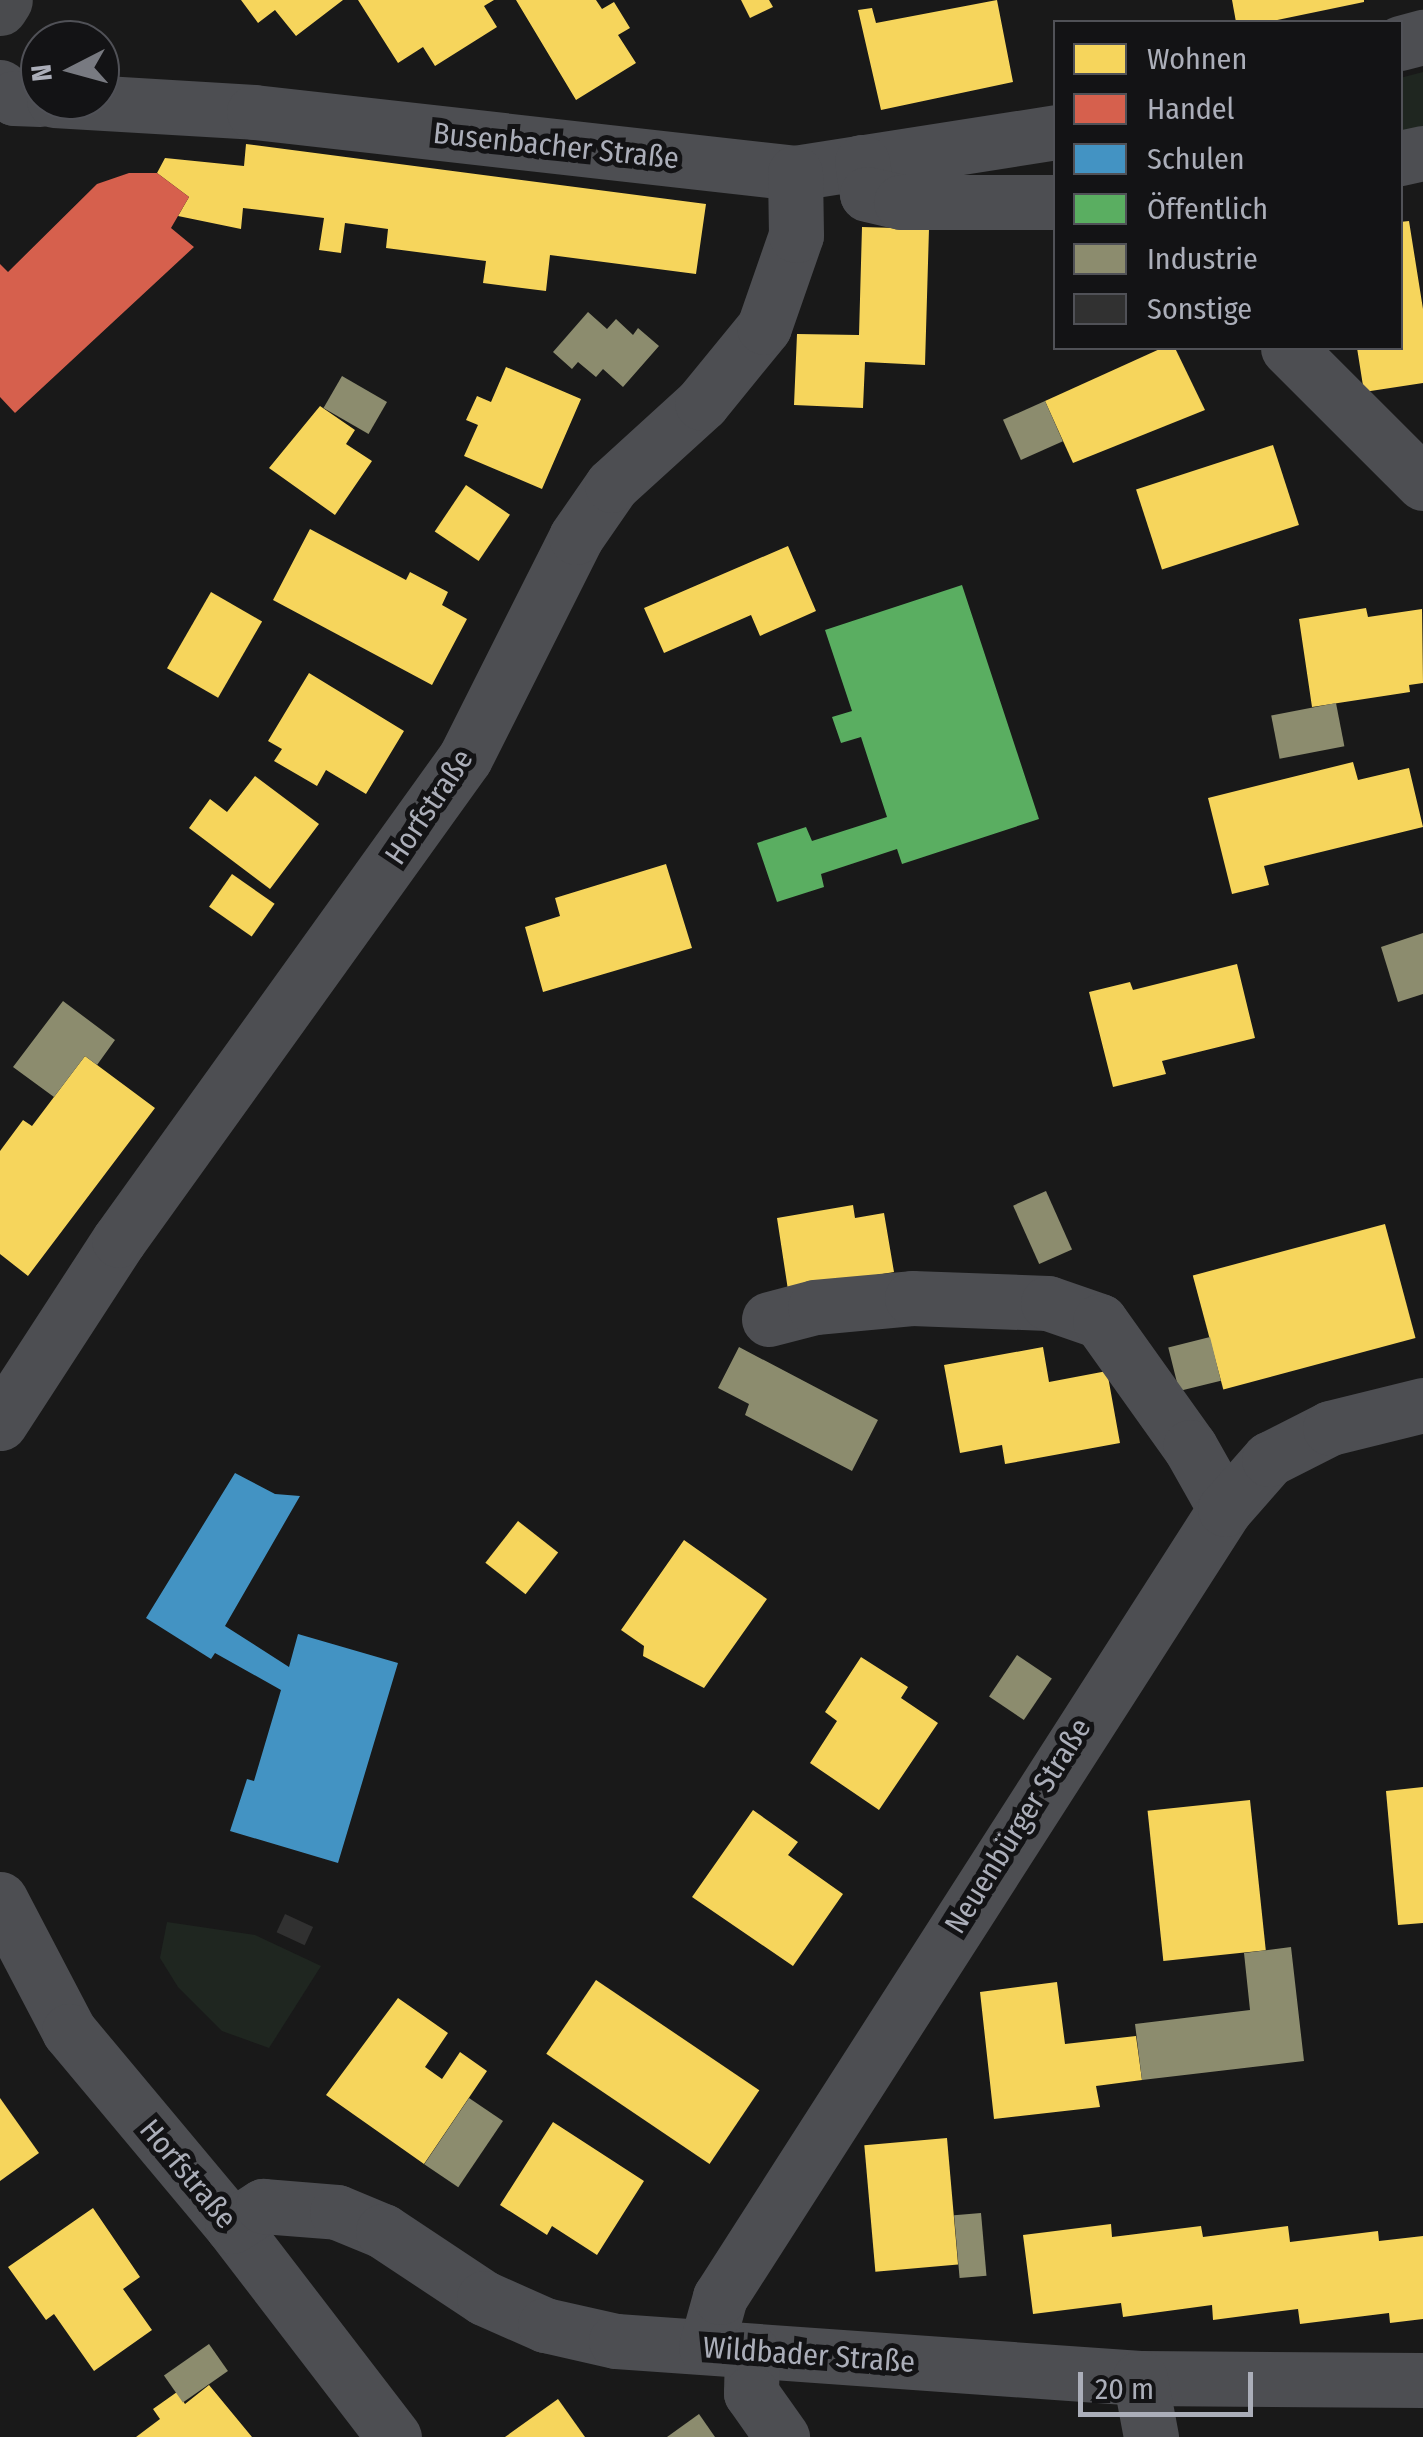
<!DOCTYPE html>
<meta charset="utf-8">
<style>
body{margin:0}
#map{position:relative;width:1423px;height:2437px;overflow:hidden;background:#191919;font-family:"Fira Sans Condensed",sans-serif}
div>[style]{position:absolute}
.green>*{inset:0;background:#1f2620}
.homes>*{inset:0;background:#f6d55c;transform-origin:0 0}
.shops>*{inset:0;background:#d6604d}
.schools>*{inset:0;background:#4393c3}
.public>*{inset:0;background:#5aae61}
.industry>*{inset:0;background:#8c8c6e;transform-origin:0 0}
.building>*{inset:0;background:#313131;transform-origin:0 0}
.minor>*{height:55px;margin:-27.5px;padding:0 27.5px;transform-origin:27.5px;border-radius:27.5px;background:#4d4e52}
.major>*{height:55px;margin:-27.5px;padding:0 27.5px;transform-origin:27.5px;border-radius:27.5px;background:#4a4b4e}
span{translate:-50% -50%;white-space:nowrap;text-align:center;line-height:1.15;-webkit-text-stroke:10px #131315;paint-order:stroke}
.street-label{font-size:30px;color:#abaeb9}
.legend{position:absolute;left:1053px;top:20px;width:350px;height:330px;box-sizing:border-box;background:#131315;border:2px solid #505157;margin:0;padding:12px 18px;list-style:none;font-size:30px;color:#abaeb9}
.legend li{display:flex;align-items:center;gap:20px;height:50px}
.legend b{width:50px;border:2px solid #505157}
.north{position:absolute;left:20px;top:20px;width:100px;height:100px;box-sizing:border-box;background:#131315;border:2px solid #505157;border-radius:50%;rotate:264deg;font-size:28px;font-weight:700;line-height:40px;text-align:center;color:#abaeb9}
.north::after{content:'';display:block;margin:auto;width:35px;height:45px;background:#787a81;clip-path:polygon(50% 0,100% 100%,50% 72%,0 100%)}
.scale{position:absolute;left:1078px;top:2372px;width:175px;height:45px;box-sizing:border-box;border:5px solid #abaeb9;border-top:0;padding-left:12px;font-size:30px;line-height:35px;white-space:nowrap;color:#abaeb9;-webkit-text-stroke:8px #131315;paint-order:stroke}
</style>
<div id="map">
<div class="green">
<div style="clip-path:polygon(1423px 72px,1423px 134px,1400px 140px,1400px 78px)"></div>
<div style="clip-path:polygon(167px 1922px,255px 1935px,321px 1966px,269px 2048px,222px 2031px,178px 1987px,160px 1958px)"></div>
</div>
<div class="homes">
<div style="clip-path:polygon(241px 0,343px 0,296px 36px,275px 10px,258px 23px)"></div>
<div style="clip-path:polygon(358px 0,494px 0,484px 6px,497px 27px,435px 66px,423px 47px,398px 63px)"></div>
<div style="clip-path:polygon(516px 0,596px 0,602px 9px,614px 2px,630px 28px,618px 35px,636px 63px,576px 100px)"></div>
<div style="clip-path:polygon(741px 0,769px 0,773px 7px,750px 18px)"></div>
<div style="clip-path:polygon(997px 0,1013px 82px,881px 110px,858px 10px,872px 8px,876px 23px)"></div>
<div style="clip-path:polygon(1232px 0,1364px 0,1364px 2px,1267px 22px,1236px 22px)"></div>
<div style="clip-path:polygon(246px 144px,706px 204px,696px 274px,550px 255px,546px 291px,483px 283px,486px 261px,386px 248px,388px 229px,345px 223px,341px 253px,319px 250px,324px 218px,243px 208px,241px 229px,178px 216px,189px 197px,157px 173px,165px 158px,244px 166px)"></div>
<div style="clip-path:polygon(1409px 221px,1423px 309px,1423px 383px,1364px 392px,1357px 348px,1400px 348px,1400px 222px)"></div>
<div style="clip-path:polygon(862px 227px,929px 229px,925px 365px,865px 362px,863px 408px,794px 405px,797px 334px,859px 335px)"></div>
<div style="clip-path:polygon(1162px 348px,1175px 348px,1205px 410px,1073px 463px,1045px 401px)"></div>
<div style="clip-path:polygon(506px 367px,581px 399px,542px 489px,464px 456px,478px 425px,466px 420px,477px 396px,491px 402px)"></div>
<div style="clip-path:polygon(320px 406px,355px 430px,346px 444px,372px 461px,335px 515px,269px 468px)"></div>
<div style="left:1273px;top:445px;width:84px;height:144px;rotate:72deg"></div>
<div style="left:466px;top:485px;width:53px;height:56px;rotate:34deg"></div>
<div style="clip-path:polygon(310px 529px,406px 580px,410px 572px,448px 592px,442px 605px,467px 619px,432px 685px,273px 600px)"></div>
<div style="clip-path:polygon(788px 546px,816px 611px,760px 636px,751px 615px,664px 653px,644px 608px)"></div>
<div style="left:211px;top:592px;width:59px;height:88px;rotate:30deg"></div>
<div style="clip-path:polygon(1366px 608px,1368px 617px,1422px 609px,1423px 683px,1409px 685px,1410px 692px,1312px 707px,1299px 619px)"></div>
<div style="clip-path:polygon(309px 673px,404px 731px,366px 794px,326px 770px,317px 786px,274px 761px,282px 749px,268px 741px)"></div>
<div style="clip-path:polygon(1353px 762px,1358px 780px,1409px 768px,1423px 827px,1264px 866px,1269px 885px,1232px 894px,1208px 798px)"></div>
<div style="clip-path:polygon(255px 776px,319px 824px,270px 889px,189px 828px,210px 799px,227px 812px)"></div>
<div style="clip-path:polygon(666px 864px,692px 948px,543px 992px,525px 927px,560px 916px,555px 898px)"></div>
<div style="left:232px;top:874px;width:52px;height:40px;rotate:35deg"></div>
<div style="clip-path:polygon(1237px 964px,1255px 1038px,1162px 1061px,1166px 1074px,1113px 1087px,1089px 992px,1130px 982px,1133px 990px)"></div>
<div style="clip-path:polygon(85px 1056px,155px 1108px,28px 1276px,0 1254px,0 1151px,23px 1120px,32px 1126px)"></div>
<div style="clip-path:polygon(853px 1205px,855px 1218px,884px 1213px,894px 1272px,788px 1290px,777px 1218px)"></div>
<div style="left:1385px;top:1224px;width:118px;height:199px;rotate:75deg"></div>
<div style="clip-path:polygon(1043px 1347px,1049px 1382px,1107px 1371px,1120px 1443px,1005px 1464px,1002px 1445px,960px 1453px,944px 1365px)"></div>
<div style="left:518px;top:1521px;width:51px;height:53px;rotate:38deg"></div>
<div style="clip-path:polygon(684px 1540px,767px 1599px,704px 1688px,643px 1656px,644px 1646px,621px 1630px)"></div>
<div style="clip-path:polygon(861px 1657px,908px 1687px,901px 1698px,938px 1723px,879px 1810px,810px 1763px,837px 1721px,825px 1712px)"></div>
<div style="clip-path:polygon(1423px 1787px,1423px 1923px,1398px 1925px,1386px 1791px)"></div>
<div style="left:1250px;top:1800px;width:151px;height:103px;rotate:84deg"></div>
<div style="clip-path:polygon(753px 1810px,798px 1842px,788px 1855px,843px 1894px,793px 1966px,692px 1897px)"></div>
<div style="left:596px;top:1980px;width:197px;height:89px;rotate:34deg"></div>
<div style="clip-path:polygon(1057px 1982px,1065px 2044px,1136px 2036px,1142px 2080px,1096px 2086px,1100px 2107px,994px 2119px,980px 1992px)"></div>
<div style="clip-path:polygon(398px 1998px,448px 2033px,425px 2067px,442px 2079px,460px 2052px,487px 2071px,424px 2164px,326px 2095px)"></div>
<div style="clip-path:polygon(0 2098px,39px 2153px,0 2181px)"></div>
<div style="clip-path:polygon(553px 2122px,644px 2181px,597px 2255px,552px 2226px,547px 2235px,500px 2205px)"></div>
<div style="left:947px;top:2138px;width:127px;height:83px;rotate:85deg"></div>
<div style="clip-path:polygon(93px 2208px,140px 2277px,123px 2289px,152px 2330px,94px 2371px,54px 2314px,46px 2320px,8px 2267px)"></div>
<div style="clip-path:polygon(1111px 2224px,1112px 2237px,1201px 2226px,1203px 2237px,1288px 2226px,1290px 2242px,1378px 2231px,1379px 2241px,1423px 2236px,1423px 2319px,1390px 2323px,1389px 2313px,1300px 2324px,1298px 2309px,1213px 2320px,1212px 2305px,1123px 2317px,1121px 2303px,1033px 2314px,1023px 2235px)"></div>
<div style="clip-path:polygon(209px 2385px,252px 2437px,136px 2437px,160px 2419px,153px 2409px,177px 2392px,185px 2404px)"></div>
<div style="clip-path:polygon(558px 2399px,585px 2437px,505px 2437px)"></div>
</div>
<div class="shops">
<div style="clip-path:polygon(129px 173px,157px 173px,189px 197px,171px 228px,194px 247px,15px 413px,0 397px,0 264px,8px 272px,97px 184px)"></div>
</div>
<div class="schools">
<div style="clip-path:polygon(235px 1473px,275px 1494px,300px 1496px,225px 1626px,289px 1667px,298px 1634px,398px 1663px,338px 1863px,230px 1831px,247px 1779px,254px 1781px,281px 1690px,215px 1653px,211px 1659px,146px 1618px)"></div>
</div>
<div class="public">
<div style="clip-path:polygon(962px 585px,1039px 819px,902px 864px,897px 849px,821px 874px,824px 887px,777px 902px,757px 843px,806px 827px,812px 841px,887px 817px,861px 737px,841px 743px,832px 717px,852px 711px,825px 630px)"></div>
</div>
<div class="industry">
<div style="clip-path:polygon(588px 312px,607px 329px,616px 319px,633px 335px,638px 328px,659px 346px,623px 387px,603px 369px,596px 377px,578px 362px,572px 369px,553px 352px)"></div>
<div style="left:342px;top:376px;width:52px;height:37px;rotate:30deg"></div>
<div style="left:1045px;top:401px;width:44px;height:46px;rotate:66deg"></div>
<div style="left:1336px;top:703px;width:44px;height:66px;rotate:79deg"></div>
<div style="clip-path:polygon(1423px 933px,1423px 994px,1398px 1002px,1381px 947px)"></div>
<div style="clip-path:polygon(63px 1001px,115px 1040px,97px 1065px,85px 1056px,54px 1097px,13px 1067px)"></div>
<div style="left:1046px;top:1191px;width:64px;height:36px;rotate:66deg"></div>
<div style="left:1210px;top:1337px;width:45px;height:43px;rotate:76deg"></div>
<div style="clip-path:polygon(739px 1347px,878px 1420px,852px 1471px,745px 1415px,749px 1404px,718px 1388px)"></div>
<div style="left:1017px;top:1655px;width:42px;height:50px;rotate:34deg"></div>
<div style="clip-path:polygon(1291px 1947px,1304px 2061px,1142px 2080px,1135px 2024px,1250px 2010px,1244px 1953px)"></div>
<div style="left:469px;top:2098px;width:41px;height:80px;rotate:34deg"></div>
<div style="left:981px;top:2213px;width:63px;height:27px;rotate:85deg"></div>
<div style="left:209px;top:2344px;width:33px;height:55px;rotate:55deg"></div>
<div style="clip-path:polygon(699px 2414px,715px 2437px,667px 2437px)"></div>
</div>
<div class="building">
<div style="left:285px;top:1914px;width:31px;height:20px;rotate:25deg"></div>
</div>
<div class="minor">
<div style="left:1400px;top:43px;width:24px;rotate:-15deg"></div>
<div style="left:0;top:87px;width:18px;rotate:38deg"></div>
<div style="left:14px;top:98px;width:26px;rotate:2deg"></div>
<div style="left:54px;top:100px;width:200px;rotate:3.4deg"></div>
<div style="left:254px;top:112px;width:544px;rotate:6.43deg"></div>
<div style="left:795px;top:173px;width:264px;rotate:-8.9deg"></div>
<div style="left:1400px;top:158px;width:24px;rotate:-12deg"></div>
<div style="left:862px;top:162px;width:32px;rotate:81deg"></div>
<div style="left:867px;top:194px;width:35px;rotate:13deg"></div>
<div style="left:901px;top:202px;width:155px"></div>
<div style="left:1288px;top:348px;width:191px;rotate:45deg"></div>
<div style="left:769px;top:1319px;width:48px;rotate:-14.6deg"></div>
<div style="left:815px;top:1307px;width:97px;rotate:-5.3deg"></div>
<div style="left:912px;top:1298px;width:136px;rotate:2.1deg"></div>
<div style="left:1048px;top:1303px;width:55px;rotate:19.1deg"></div>
<div style="left:1100px;top:1321px;width:155px;rotate:54.5deg"></div>
<div style="left:1190px;top:1447px;width:71px;rotate:60.6deg"></div>
<div style="left:0;top:1423px;width:218px;rotate:-57deg"></div>
<div style="left:119px;top:1240px;width:593px;rotate:-54.33deg"></div>
<div style="left:465px;top:758px;width:247px;rotate:-63.3deg"></div>
<div style="left:576px;top:537px;width:63px;rotate:-55.3deg"></div>
<div style="left:612px;top:485px;width:122px;rotate:-42.3deg"></div>
<div style="left:702px;top:403px;width:98px;rotate:-50.8deg"></div>
<div style="left:764px;top:327px;width:97px;rotate:-70.8deg"></div>
<div style="left:796px;top:235px;width:62px;rotate:-90.9deg"></div>
<div style="left:0;top:1899px;width:149px;rotate:62.4deg"></div>
<div style="left:69px;top:2031px;width:254px;rotate:50.1deg"></div>
<div style="left:232px;top:2226px;width:266px;rotate:52.5deg"></div>
<div style="left:232px;top:2226px;width:37px;rotate:-33deg"></div>
<div style="left:263px;top:2206px;width:74px;rotate:4.6deg"></div>
<div style="left:337px;top:2212px;width:50px;rotate:22.4deg"></div>
<div style="left:383px;top:2231px;width:121px;rotate:33.6deg"></div>
<div style="left:484px;top:2298px;width:67px;rotate:23.9deg"></div>
<div style="left:545px;top:2325px;width:73px;rotate:12.7deg"></div>
<div style="left:616px;top:2341px;width:525px;rotate:4.04deg"></div>
<div style="left:1140px;top:2378px;width:283px;rotate:0.4deg"></div>
<div style="left:706px;top:2347px;width:52px;rotate:-74.4deg"></div>
<div style="left:720px;top:2297px;width:936px;rotate:-57.35deg"></div>
<div style="left:1225px;top:1509px;width:67px;rotate:-48.7deg"></div>
<div style="left:1269px;top:1459px;width:68px;rotate:-26.9deg"></div>
<div style="left:1330px;top:1428px;width:96px;rotate:-13.9deg"></div>
<div style="left:752px;top:2352px;width:41px;rotate:91.4deg"></div>
<div style="left:751px;top:2393px;width:54px;rotate:54.8deg"></div>
<div style="left:1140px;top:2378px;width:60px;rotate:79.4deg"></div>
</div>
<div class="major">
<div style="left:0;top:8px;width:9px;rotate:-58deg"></div>
</div>
<div class="street-label">
<span style="left:556px;top:146px;rotate:6deg">Busenbacher Straße</span>
<span style="left:429px;top:807px;rotate:-56deg">Horfstraße</span>
<span style="left:1018px;top:1826px;rotate:-58deg">Neuenbürger Straße</span>
<span style="left:188px;top:2174px;rotate:50deg">Horfstraße</span>
<span style="left:809px;top:2355px;rotate:4deg">Wildbader Straße</span>
</div>
<ul class="legend">
<li><b style="height:28px;background:#f6d55c"></b>Wohnen</li>
<li><b style="height:28px;background:#d6604d"></b>Handel</li>
<li><b style="height:28px;background:#4393c3"></b>Schulen</li>
<li><b style="height:28px;background:#5aae61"></b>Öffentlich</li>
<li><b style="height:28px;background:#8c8c6e"></b>Industrie</li>
<li><b style="height:28px;background:#313131"></b>Sonstige</li>
</ul>
<div class="north">N</div>
<div class="scale">20 m</div>
</div>
